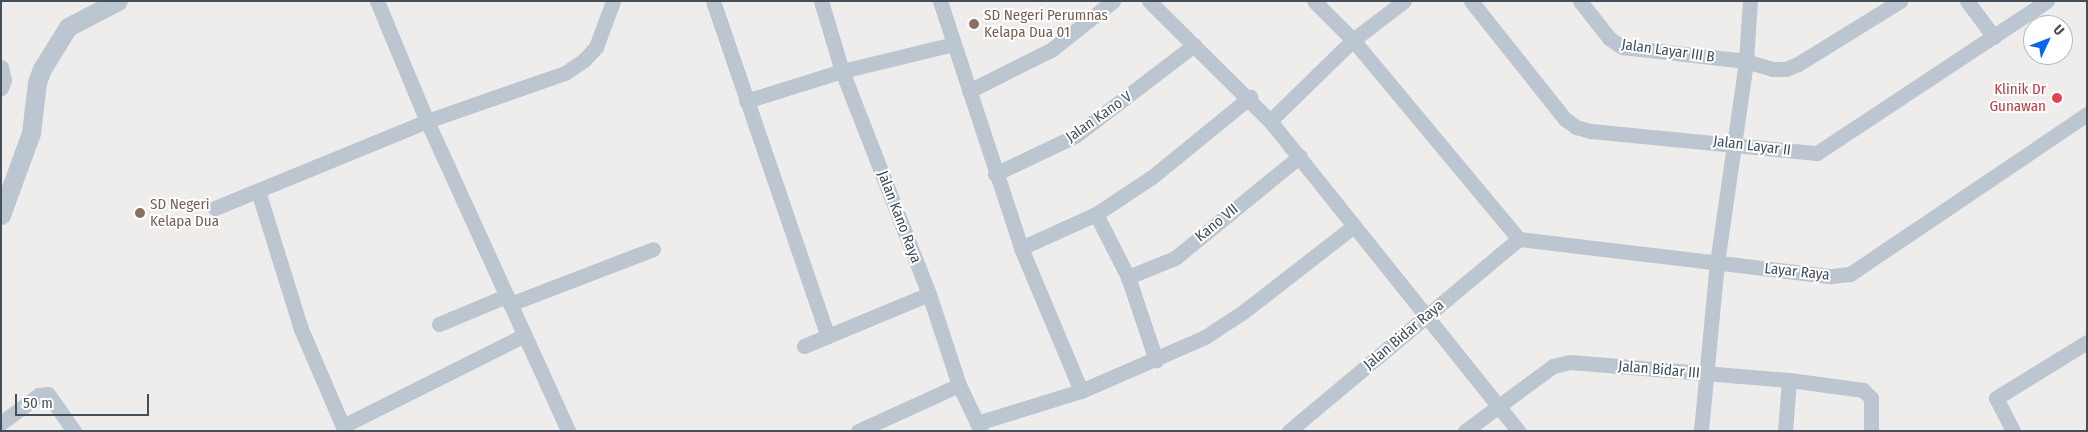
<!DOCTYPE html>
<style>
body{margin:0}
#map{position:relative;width:2088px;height:432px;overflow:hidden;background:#efecec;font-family:"Fira Sans Condensed",sans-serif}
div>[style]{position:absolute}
.minor>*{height:15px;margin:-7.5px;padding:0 7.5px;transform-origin:7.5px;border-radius:7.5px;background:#bbc6d0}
.tertiary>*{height:19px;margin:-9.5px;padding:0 9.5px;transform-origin:9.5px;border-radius:9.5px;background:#bbc6d0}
.dots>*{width:14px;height:14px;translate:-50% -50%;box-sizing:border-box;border:2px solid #fff;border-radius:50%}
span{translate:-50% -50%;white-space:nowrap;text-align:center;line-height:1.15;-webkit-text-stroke:4px #fff;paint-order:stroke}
.education-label{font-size:15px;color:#785e54}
.left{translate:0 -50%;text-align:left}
.street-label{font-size:15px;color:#434f5b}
.health-label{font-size:15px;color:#be3a42}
.right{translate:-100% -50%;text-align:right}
.frame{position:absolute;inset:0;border:2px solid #434f5b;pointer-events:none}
.north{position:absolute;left:2023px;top:15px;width:50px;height:50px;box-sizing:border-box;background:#fff;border:1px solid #b4b9bd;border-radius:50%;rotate:47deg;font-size:14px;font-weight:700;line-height:20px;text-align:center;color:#434f5b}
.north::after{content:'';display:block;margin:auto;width:18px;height:22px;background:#0a66ec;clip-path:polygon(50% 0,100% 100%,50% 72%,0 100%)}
.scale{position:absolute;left:15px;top:394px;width:134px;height:22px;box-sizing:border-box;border:2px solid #434f5b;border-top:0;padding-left:6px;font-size:15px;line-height:18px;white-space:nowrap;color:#434f5b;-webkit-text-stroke:4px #fff;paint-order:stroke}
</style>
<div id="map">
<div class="minor">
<div style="left:377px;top:1px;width:130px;rotate:67.4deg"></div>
<div style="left:427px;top:121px;width:341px;rotate:65.5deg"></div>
<div style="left:713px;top:1px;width:354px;rotate:71.1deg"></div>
<div style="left:821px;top:1px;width:73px;rotate:73.3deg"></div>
<div style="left:842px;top:71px;width:239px;rotate:68.7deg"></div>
<div style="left:929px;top:294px;width:96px;rotate:71.8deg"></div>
<div style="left:959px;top:385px;width:51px;rotate:64.4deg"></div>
<div style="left:940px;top:1px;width:260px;rotate:71.8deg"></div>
<div style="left:1021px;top:248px;width:155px;rotate:67.2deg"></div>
<div style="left:1149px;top:1px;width:170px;rotate:44.8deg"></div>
<div style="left:1270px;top:121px;width:397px;rotate:51.3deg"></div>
<div style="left:1314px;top:1px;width:55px;rotate:45deg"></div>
<div style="left:1353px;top:40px;width:259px;rotate:50.2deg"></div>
<div style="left:1471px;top:1px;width:151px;rotate:51.5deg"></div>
<div style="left:1565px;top:119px;width:14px;rotate:36deg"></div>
<div style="left:1576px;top:127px;width:16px;rotate:15deg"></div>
<div style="left:1591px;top:131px;width:227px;rotate:5.6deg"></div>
<div style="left:1817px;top:153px;width:276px;rotate:-33.5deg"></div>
<div style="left:1580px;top:1px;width:47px;rotate:51.9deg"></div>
<div style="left:1609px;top:38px;width:16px;rotate:35deg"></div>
<div style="left:1622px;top:47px;width:125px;rotate:6.4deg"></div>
<div style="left:1746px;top:61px;width:27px;rotate:17deg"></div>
<div style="left:1772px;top:69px;width:14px"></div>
<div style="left:1786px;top:69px;width:13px;rotate:-23deg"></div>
<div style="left:1798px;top:64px;width:120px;rotate:-31.7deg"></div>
<div style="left:1967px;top:1px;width:45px;rotate:53.1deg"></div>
<div style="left:1px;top:67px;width:13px;rotate:77deg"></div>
<div style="left:4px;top:80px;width:9px;rotate:111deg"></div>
<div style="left:969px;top:91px;width:92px;rotate:-26.6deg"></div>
<div style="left:1051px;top:50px;width:79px;rotate:-38.3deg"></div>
<div style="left:746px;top:101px;width:101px;rotate:-17.4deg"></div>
<div style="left:842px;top:71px;width:115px;rotate:-13.6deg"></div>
<div style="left:1270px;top:121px;width:116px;rotate:-44.3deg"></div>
<div style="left:1353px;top:40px;width:64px;rotate:-37.4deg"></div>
<div style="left:995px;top:174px;width:89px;rotate:-25.4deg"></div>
<div style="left:1075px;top:136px;width:150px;rotate:-37.4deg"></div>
<div style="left:258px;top:191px;width:145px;rotate:72.7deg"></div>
<div style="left:301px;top:329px;width:111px;rotate:66.7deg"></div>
<div style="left:215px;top:208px;width:229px;rotate:-22.3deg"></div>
<div style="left:427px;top:121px;width:146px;rotate:-19.2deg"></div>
<div style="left:565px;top:73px;width:23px;rotate:-34deg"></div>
<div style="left:584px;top:60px;width:18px;rotate:-47deg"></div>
<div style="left:596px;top:47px;width:49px;rotate:-69.7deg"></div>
<div style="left:1096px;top:214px;width:71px;rotate:63.1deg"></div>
<div style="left:1128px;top:277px;width:88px;rotate:71.4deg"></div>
<div style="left:1519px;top:239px;width:314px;rotate:6.8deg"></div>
<div style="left:1831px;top:276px;width:19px;rotate:-6deg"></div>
<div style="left:1850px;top:274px;width:286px;rotate:-34deg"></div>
<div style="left:1021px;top:248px;width:82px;rotate:-24.4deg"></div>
<div style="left:1096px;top:214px;width:67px;rotate:-33.5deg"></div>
<div style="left:1152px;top:177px;width:127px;rotate:-39.2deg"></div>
<div style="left:1128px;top:277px;width:51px;rotate:-22deg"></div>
<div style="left:1175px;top:258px;width:161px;rotate:-39.2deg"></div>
<div style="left:510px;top:304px;width:153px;rotate:-21deg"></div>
<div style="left:439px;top:324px;width:73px;rotate:-22.7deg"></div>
<div style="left:804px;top:346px;width:135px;rotate:-22.6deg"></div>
<div style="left:1px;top:423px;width:47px;rotate:-36.4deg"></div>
<div style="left:39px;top:395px;width:9px;rotate:-6deg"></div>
<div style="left:48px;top:394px;width:45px;rotate:54.9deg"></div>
<div style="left:977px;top:423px;width:109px;rotate:-17.1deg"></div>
<div style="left:1081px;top:391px;width:135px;rotate:-23.5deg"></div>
<div style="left:1205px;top:337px;width:45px;rotate:-33.3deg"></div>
<div style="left:1243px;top:312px;width:140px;rotate:-37.8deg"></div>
<div style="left:343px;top:426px;width:203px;rotate:-26.6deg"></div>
<div style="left:858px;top:431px;width:111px;rotate:-24.5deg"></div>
<div style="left:1289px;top:431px;width:300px;rotate:-39.9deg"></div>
<div style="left:1465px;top:431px;width:109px;rotate:-36.5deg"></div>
<div style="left:1553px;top:366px;width:17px;rotate:-13deg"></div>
<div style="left:1570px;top:362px;width:220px;rotate:4.7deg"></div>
<div style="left:1789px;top:380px;width:75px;rotate:7.7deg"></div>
<div style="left:1863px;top:390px;width:11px;rotate:45deg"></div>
<div style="left:1871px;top:398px;width:33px;rotate:90deg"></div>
<div style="left:1701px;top:431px;width:169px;rotate:-84.6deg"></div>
<div style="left:1717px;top:263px;width:204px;rotate:-81.8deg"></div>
<div style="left:1746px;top:61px;width:60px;rotate:-86.2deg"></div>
<div style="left:1785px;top:431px;width:51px;rotate:-85.5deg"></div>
<div style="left:2013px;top:431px;width:37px;rotate:-117deg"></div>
<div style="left:1996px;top:398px;width:107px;rotate:-31.6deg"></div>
</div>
<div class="tertiary">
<div style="left:1px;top:215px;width:87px;rotate:-69.9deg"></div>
<div style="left:31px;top:133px;width:51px;rotate:-83.3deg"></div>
<div style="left:37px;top:82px;width:14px;rotate:-69deg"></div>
<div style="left:42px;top:69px;width:49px;rotate:-58.2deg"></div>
<div style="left:68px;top:27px;width:56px;rotate:-27.5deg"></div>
</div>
<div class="dots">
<div style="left:974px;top:24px;background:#8d6e63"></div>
<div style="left:2057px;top:98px;background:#e0444e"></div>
<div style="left:140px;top:213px;background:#8d6e63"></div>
</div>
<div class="education-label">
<span class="left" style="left:984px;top:24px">SD Negeri Perumnas<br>Kelapa Dua 01</span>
<span class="left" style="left:150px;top:213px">SD Negeri<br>Kelapa Dua</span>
</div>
<div class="street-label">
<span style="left:1668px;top:51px;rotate:8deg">Jalan Layar III B</span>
<span style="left:1099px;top:117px;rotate:-35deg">Jalan Kano V</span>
<span style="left:1752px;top:146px;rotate:7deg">Jalan Layar II</span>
<span style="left:899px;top:217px;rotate:69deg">Jalan Kano Raya</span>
<span style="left:1217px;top:223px;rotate:-39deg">Kano VII</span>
<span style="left:1797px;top:272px;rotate:6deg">Layar Raya</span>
<span style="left:1404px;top:335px;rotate:-40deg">Jalan Bidar Raya</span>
<span style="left:1659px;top:370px;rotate:5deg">Jalan Bidar III</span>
</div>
<div class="health-label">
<span class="right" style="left:2046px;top:98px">Klinik Dr<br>Gunawan</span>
</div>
<div class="frame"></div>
<div class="north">U</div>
<div class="scale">50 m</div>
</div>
